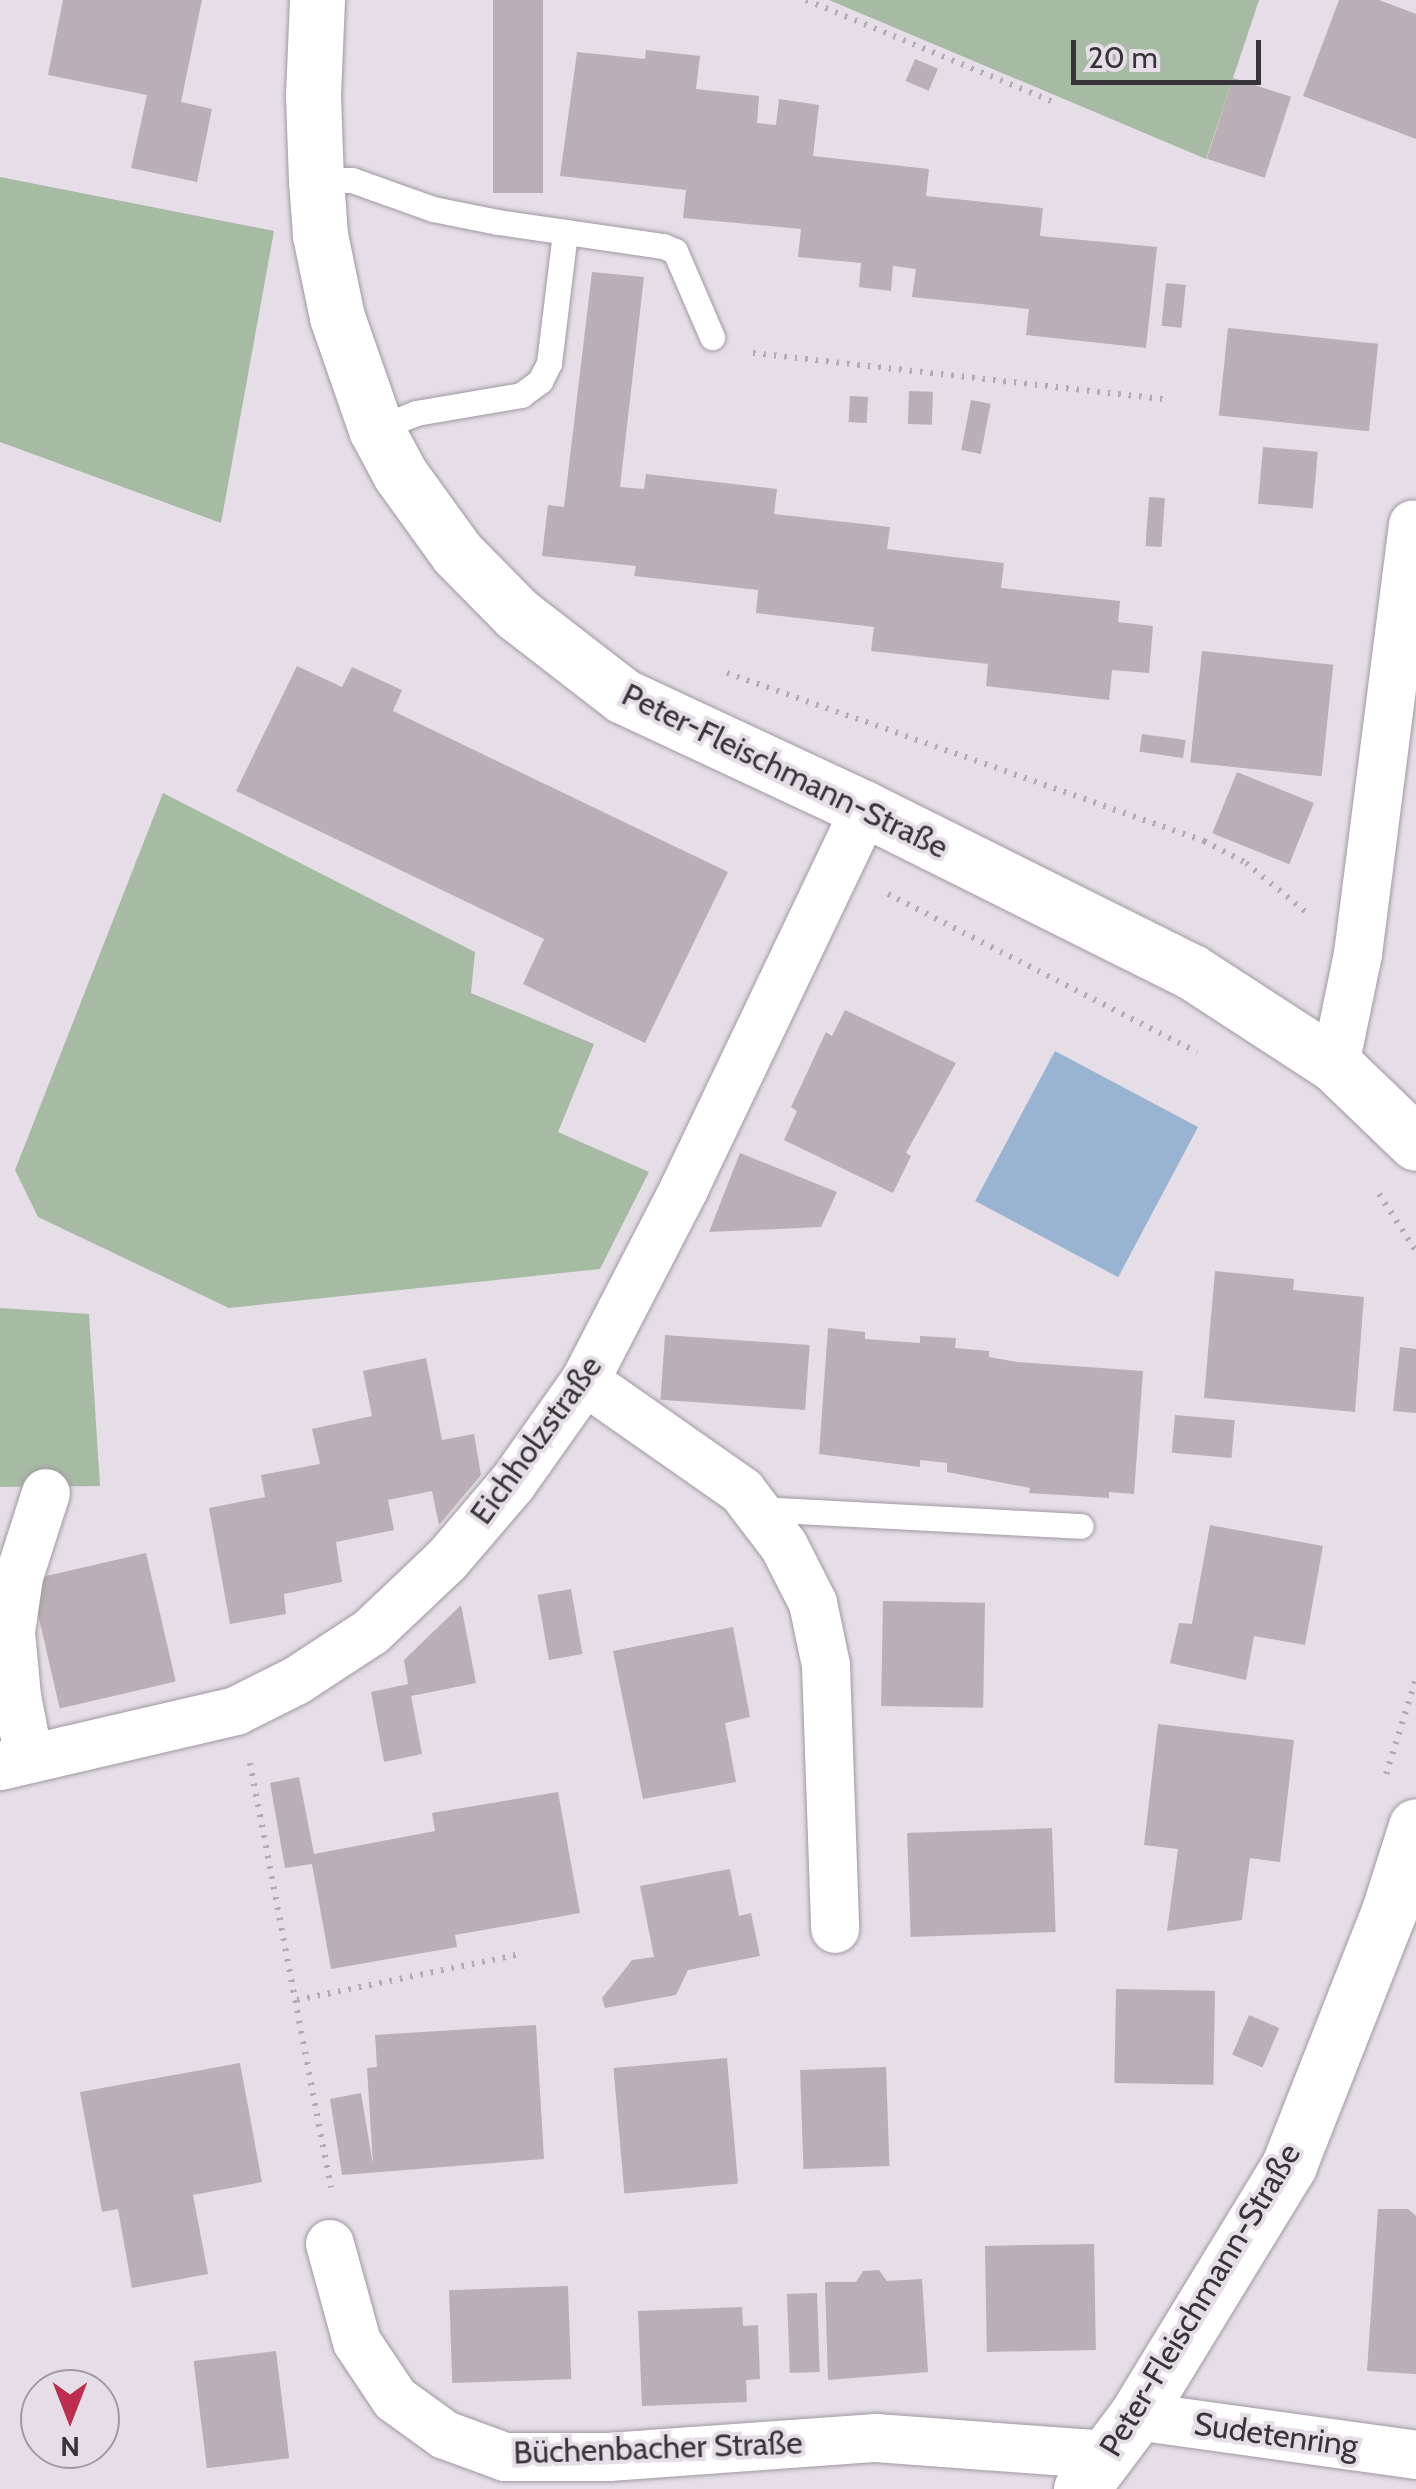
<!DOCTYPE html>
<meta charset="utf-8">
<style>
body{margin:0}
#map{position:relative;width:1416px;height:2489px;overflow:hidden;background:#e5dee7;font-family:Cabin,sans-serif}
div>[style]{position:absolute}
.green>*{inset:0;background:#a7baa4}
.water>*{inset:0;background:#99b4d2;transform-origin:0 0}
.building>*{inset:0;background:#baafb5;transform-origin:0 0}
.path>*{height:6px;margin-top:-3px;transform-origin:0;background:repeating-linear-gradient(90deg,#b1abb2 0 2.5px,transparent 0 10.5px)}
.roads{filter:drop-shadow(0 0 2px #a099a1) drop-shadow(0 0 2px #a099a1)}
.lane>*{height:25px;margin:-12.5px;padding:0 12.5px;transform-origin:12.5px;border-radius:12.5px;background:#fff}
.street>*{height:48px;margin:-24px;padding:0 24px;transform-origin:24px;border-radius:24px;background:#fff}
.secondary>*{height:55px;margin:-27.5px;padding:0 27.5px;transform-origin:27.5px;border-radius:27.5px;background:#fff}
span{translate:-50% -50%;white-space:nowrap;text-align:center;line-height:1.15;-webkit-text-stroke:8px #e5dee7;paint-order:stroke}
.street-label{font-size:32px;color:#383539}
.north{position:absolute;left:20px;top:2369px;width:100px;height:100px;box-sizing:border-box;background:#e5dee7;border:2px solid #a09aa1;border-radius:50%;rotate:180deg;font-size:28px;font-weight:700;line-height:40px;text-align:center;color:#383539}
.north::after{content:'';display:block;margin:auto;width:35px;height:45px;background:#bd2d4e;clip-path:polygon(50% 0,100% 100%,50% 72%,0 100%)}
.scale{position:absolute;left:1071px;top:40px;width:190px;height:45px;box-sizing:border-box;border:5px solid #383539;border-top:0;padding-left:12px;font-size:30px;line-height:35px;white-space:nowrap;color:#383539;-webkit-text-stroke:8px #e5dee7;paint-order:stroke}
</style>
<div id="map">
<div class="green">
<div style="clip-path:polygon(829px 0,1259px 0,1206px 159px)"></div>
<div style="clip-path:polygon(0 177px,274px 231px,221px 523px,0 442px)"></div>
<div style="clip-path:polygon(163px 793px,475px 952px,471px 993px,594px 1044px,558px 1132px,649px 1172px,600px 1269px,229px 1308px,38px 1217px,15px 1170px)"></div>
<div style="clip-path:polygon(0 1308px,89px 1314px,100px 1486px,0 1487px)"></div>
</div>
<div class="water">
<div style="left:1055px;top:1051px;width:162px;height:170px;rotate:28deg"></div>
</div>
<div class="building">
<div style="clip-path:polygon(63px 0,202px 0,181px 102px,212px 109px,197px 182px,131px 168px,147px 95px,48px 75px)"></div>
<div style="left:493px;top:0;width:50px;height:193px"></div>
<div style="clip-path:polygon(1339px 0,1379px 0,1416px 14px,1416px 139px,1303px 96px)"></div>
<div style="clip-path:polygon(646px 50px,700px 56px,696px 89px,759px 96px,757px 123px,776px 125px,779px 99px,819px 105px,813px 156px,929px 169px,926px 196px,1043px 208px,1040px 236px,1157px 247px,1146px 348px,1026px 335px,1029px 309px,912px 297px,916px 269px,893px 266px,891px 291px,859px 287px,861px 263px,798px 257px,801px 229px,683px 218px,686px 190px,560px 176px,577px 52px,645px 59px)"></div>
<div style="left:915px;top:59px;width:25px;height:24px;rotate:23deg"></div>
<div style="left:1233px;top:78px;width:61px;height:85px;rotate:18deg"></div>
<div style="clip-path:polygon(592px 272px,644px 277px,620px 487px,644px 489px,646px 474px,777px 489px,774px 514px,890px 527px,887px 549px,1004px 563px,1001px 588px,1120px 601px,1118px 622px,1153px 626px,1149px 673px,1112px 670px,1109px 700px,986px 686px,988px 664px,871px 651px,874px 627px,756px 613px,758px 590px,634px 576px,636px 566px,542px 556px,548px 505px,564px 507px)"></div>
<div style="left:1166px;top:283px;width:20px;height:43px;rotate:6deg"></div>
<div style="left:1228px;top:328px;width:151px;height:88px;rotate:6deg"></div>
<div style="left:909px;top:391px;width:24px;height:33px;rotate:2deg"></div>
<div style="left:850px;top:396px;width:18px;height:26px;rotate:3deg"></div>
<div style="left:971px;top:400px;width:20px;height:51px;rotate:11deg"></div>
<div style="left:1263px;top:447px;width:55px;height:57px;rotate:5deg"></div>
<div style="left:1149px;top:497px;width:16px;height:49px;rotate:4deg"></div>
<div style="left:1202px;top:651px;width:132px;height:112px;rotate:6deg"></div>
<div style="clip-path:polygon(297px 666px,342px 687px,352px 667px,402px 690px,393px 711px,728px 872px,645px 1043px,523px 984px,544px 939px,236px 791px)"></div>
<div style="left:1142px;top:734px;width:44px;height:18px;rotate:8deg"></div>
<div style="left:1237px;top:772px;width:83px;height:66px;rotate:22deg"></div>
<div style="clip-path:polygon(845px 1010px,956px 1063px,906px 1153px,911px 1156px,893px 1193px,784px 1140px,797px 1111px,791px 1107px,826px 1032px,832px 1036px)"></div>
<div style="clip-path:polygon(740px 1153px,837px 1192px,821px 1227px,709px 1232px)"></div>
<div style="clip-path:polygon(1215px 1271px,1294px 1279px,1293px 1290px,1364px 1297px,1355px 1412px,1204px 1398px)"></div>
<div style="clip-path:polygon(828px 1328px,865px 1332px,865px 1339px,920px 1343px,920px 1336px,956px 1338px,955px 1348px,989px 1351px,989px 1357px,1017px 1362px,1143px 1371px,1134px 1494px,1109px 1492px,1109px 1498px,1029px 1493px,1030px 1488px,947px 1472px,947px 1463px,920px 1460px,920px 1467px,819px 1454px)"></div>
<div style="left:665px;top:1335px;width:145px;height:65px;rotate:4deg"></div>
<div style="clip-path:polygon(1400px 1347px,1416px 1349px,1416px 1413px,1393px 1411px)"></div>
<div style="clip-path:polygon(426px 1358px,442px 1440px,474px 1434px,481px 1475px,439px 1525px,432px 1491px,388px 1500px,394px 1530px,336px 1542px,342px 1582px,284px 1594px,286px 1614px,230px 1624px,209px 1508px,265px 1497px,261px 1475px,320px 1464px,312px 1429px,372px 1416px,363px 1371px)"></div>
<div style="left:1175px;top:1415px;width:60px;height:38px;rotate:5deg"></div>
<div style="clip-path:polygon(1210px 1525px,1323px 1546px,1305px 1645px,1254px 1636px,1246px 1680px,1170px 1663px,1179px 1623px,1192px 1624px)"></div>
<div style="left:146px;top:1553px;width:132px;height:119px;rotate:77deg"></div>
<div style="left:571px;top:1589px;width:66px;height:34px;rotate:80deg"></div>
<div style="left:883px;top:1601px;width:102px;height:105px;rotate:1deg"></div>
<div style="clip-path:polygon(461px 1605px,476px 1683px,411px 1696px,422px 1754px,384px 1762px,371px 1692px,408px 1684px,404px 1660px)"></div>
<div style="clip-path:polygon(733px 1627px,750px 1717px,725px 1723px,736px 1782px,643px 1799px,613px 1651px)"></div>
<div style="clip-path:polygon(1158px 1724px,1294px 1740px,1280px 1862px,1250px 1858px,1242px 1920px,1167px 1931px,1178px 1849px,1144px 1845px)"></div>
<div style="clip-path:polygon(299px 1777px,314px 1854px,435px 1831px,432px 1813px,558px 1792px,580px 1913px,455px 1935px,457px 1947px,331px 1969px,312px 1864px,285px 1868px,270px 1783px)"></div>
<div style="left:1052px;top:1828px;width:104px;height:145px;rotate:88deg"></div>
<div style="clip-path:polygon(730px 1869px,739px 1916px,751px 1913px,760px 1956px,688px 1970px,676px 1995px,605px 2008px,602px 1998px,632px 1960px,654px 1957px,640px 1886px)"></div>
<div style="left:1116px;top:1989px;width:99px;height:94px;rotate:1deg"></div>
<div style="left:1249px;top:2015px;width:33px;height:43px;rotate:23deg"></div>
<div style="clip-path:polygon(536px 2025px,544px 2159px,342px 2175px,330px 2099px,361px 2093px,373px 2165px,367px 2068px,377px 2067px,375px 2035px)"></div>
<div style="left:727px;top:2058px;width:126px;height:114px;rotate:85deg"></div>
<div style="clip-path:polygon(240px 2063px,262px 2182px,193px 2195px,208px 2274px,132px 2288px,118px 2209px,102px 2212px,80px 2092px)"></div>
<div style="left:886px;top:2067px;width:99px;height:86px;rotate:88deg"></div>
<div style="clip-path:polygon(1378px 2209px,1408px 2209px,1416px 2216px,1416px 2374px,1367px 2371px)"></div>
<div style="left:1094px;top:2244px;width:106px;height:109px;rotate:89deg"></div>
<div style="clip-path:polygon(879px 2270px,887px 2281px,922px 2279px,928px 2372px,828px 2380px,825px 2282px,856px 2282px,863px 2271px)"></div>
<div style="left:568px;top:2286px;width:93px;height:119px;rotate:88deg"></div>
<div style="left:817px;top:2293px;width:79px;height:30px;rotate:88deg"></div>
<div style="clip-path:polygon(742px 2307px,743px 2326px,758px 2325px,760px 2379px,746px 2380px,747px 2402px,642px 2406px,638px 2311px)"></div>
<div style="left:276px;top:2351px;width:108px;height:83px;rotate:83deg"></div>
</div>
<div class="path">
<div style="left:806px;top:0;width:267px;rotate:22.4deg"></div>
<div style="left:753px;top:353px;width:419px;rotate:6.4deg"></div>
<div style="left:727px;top:673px;width:506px;rotate:19.4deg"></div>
<div style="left:1204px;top:841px;width:47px;rotate:27.6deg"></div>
<div style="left:1246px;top:863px;width:79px;rotate:39.3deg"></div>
<div style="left:888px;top:894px;width:347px;rotate:27.1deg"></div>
<div style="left:1379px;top:1194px;width:68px;rotate:57deg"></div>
<div style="left:250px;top:1763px;width:432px;rotate:79.2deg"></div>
<div style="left:1386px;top:1774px;width:101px;rotate:-72.6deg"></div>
<div style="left:297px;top:2000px;width:224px;rotate:-11.6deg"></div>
</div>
<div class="roads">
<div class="lane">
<div style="left:316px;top:180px;width:36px"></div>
<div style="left:352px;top:180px;width:86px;rotate:19.7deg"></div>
<div style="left:433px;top:209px;width:66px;rotate:11.3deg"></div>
<div style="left:498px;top:222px;width:167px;rotate:8.3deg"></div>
<div style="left:663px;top:246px;width:13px;rotate:23deg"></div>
<div style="left:675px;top:251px;width:94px;rotate:66.7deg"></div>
<div style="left:376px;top:429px;width:43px;rotate:-21.8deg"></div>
<div style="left:416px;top:413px;width:107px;rotate:-9.7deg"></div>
<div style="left:521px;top:395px;width:24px;rotate:-36deg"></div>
<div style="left:540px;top:381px;width:20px;rotate:-63deg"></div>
<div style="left:549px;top:363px;width:132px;rotate:-83deg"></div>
<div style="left:757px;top:1509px;width:324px;rotate:3deg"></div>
</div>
<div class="street">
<div style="left:1335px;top:1065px;width:113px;rotate:-78.3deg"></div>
<div style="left:1358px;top:954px;width:433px;rotate:-82.7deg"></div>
<div style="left:585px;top:1381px;width:192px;rotate:35deg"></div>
<div style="left:742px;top:1491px;width:69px;rotate:52.6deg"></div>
<div style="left:784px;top:1546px;width:64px;rotate:63deg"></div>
<div style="left:813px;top:1603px;width:63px;rotate:78.2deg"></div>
<div style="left:826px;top:1665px;width:264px;rotate:88deg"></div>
<div style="left:29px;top:1758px;width:63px;rotate:-101deg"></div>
<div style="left:17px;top:1696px;width:64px;rotate:-95.4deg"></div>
<div style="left:11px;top:1632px;width:56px;rotate:-81.7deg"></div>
<div style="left:19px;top:1577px;width:88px;rotate:-72.2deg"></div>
<div style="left:0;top:1766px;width:242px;rotate:-13.1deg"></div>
<div style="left:236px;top:1711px;width:67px;rotate:-26.6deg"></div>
<div style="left:296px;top:1681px;width:90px;rotate:-33.2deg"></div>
<div style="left:371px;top:1632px;width:105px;rotate:-43.5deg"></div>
<div style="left:447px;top:1560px;width:100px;rotate:-49.5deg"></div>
<div style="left:512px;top:1484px;width:126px;rotate:-54.7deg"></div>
<div style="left:585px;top:1381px;width:216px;rotate:-62.7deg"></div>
<div style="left:684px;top:1189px;width:421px;rotate:-64.5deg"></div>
<div style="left:330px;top:2244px;width:102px;rotate:74.6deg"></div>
<div style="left:357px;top:2342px;width:69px;rotate:56.3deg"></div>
<div style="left:395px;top:2399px;width:62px;rotate:35.8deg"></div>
<div style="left:445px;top:2435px;width:64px;rotate:20.1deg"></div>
<div style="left:505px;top:2457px;width:104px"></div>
<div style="left:609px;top:2457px;width:268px;rotate:-4.1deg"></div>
<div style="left:876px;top:2438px;width:232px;rotate:4.2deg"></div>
<div style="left:1136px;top:2416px;width:283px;rotate:7.9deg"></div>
</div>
<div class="secondary">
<div style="left:317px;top:0;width:95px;rotate:92.4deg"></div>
<div style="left:313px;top:95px;width:85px;rotate:88deg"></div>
<div style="left:316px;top:180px;width:55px;rotate:85.8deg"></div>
<div style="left:320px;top:235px;width:84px;rotate:78.3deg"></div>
<div style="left:337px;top:317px;width:119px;rotate:70.8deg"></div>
<div style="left:376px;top:429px;width:51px;rotate:61.9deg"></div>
<div style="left:400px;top:474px;width:97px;rotate:54.2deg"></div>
<div style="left:457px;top:553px;width:86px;rotate:45.5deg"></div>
<div style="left:517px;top:614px;width:134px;rotate:37.7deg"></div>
<div style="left:623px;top:696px;width:267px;rotate:25deg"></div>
<div style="left:865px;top:809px;width:365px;rotate:26.5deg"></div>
<div style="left:1192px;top:972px;width:171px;rotate:33deg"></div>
<div style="left:1335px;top:1065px;width:112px;rotate:43.9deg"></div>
<div style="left:1081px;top:2489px;width:91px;rotate:-53deg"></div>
<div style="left:1136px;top:2416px;width:294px;rotate:-58.6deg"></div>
<div style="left:1289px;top:2165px;width:270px;rotate:-68.5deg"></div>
<div style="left:1388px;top:1914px;width:92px;rotate:-72.3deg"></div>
</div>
</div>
<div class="street-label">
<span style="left:785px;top:771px;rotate:26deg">Peter-Fleischmann-Straße</span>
<span style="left:536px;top:1440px;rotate:-54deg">Eichholzstraße</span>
<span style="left:1200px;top:2300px;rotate:-59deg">Peter-Fleischmann-Straße</span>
<span style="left:1276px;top:2435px;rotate:8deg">Sudetenring</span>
<span style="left:658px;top:2448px;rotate:-2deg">Büchenbacher Straße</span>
</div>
<div class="north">N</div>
<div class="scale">20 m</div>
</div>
